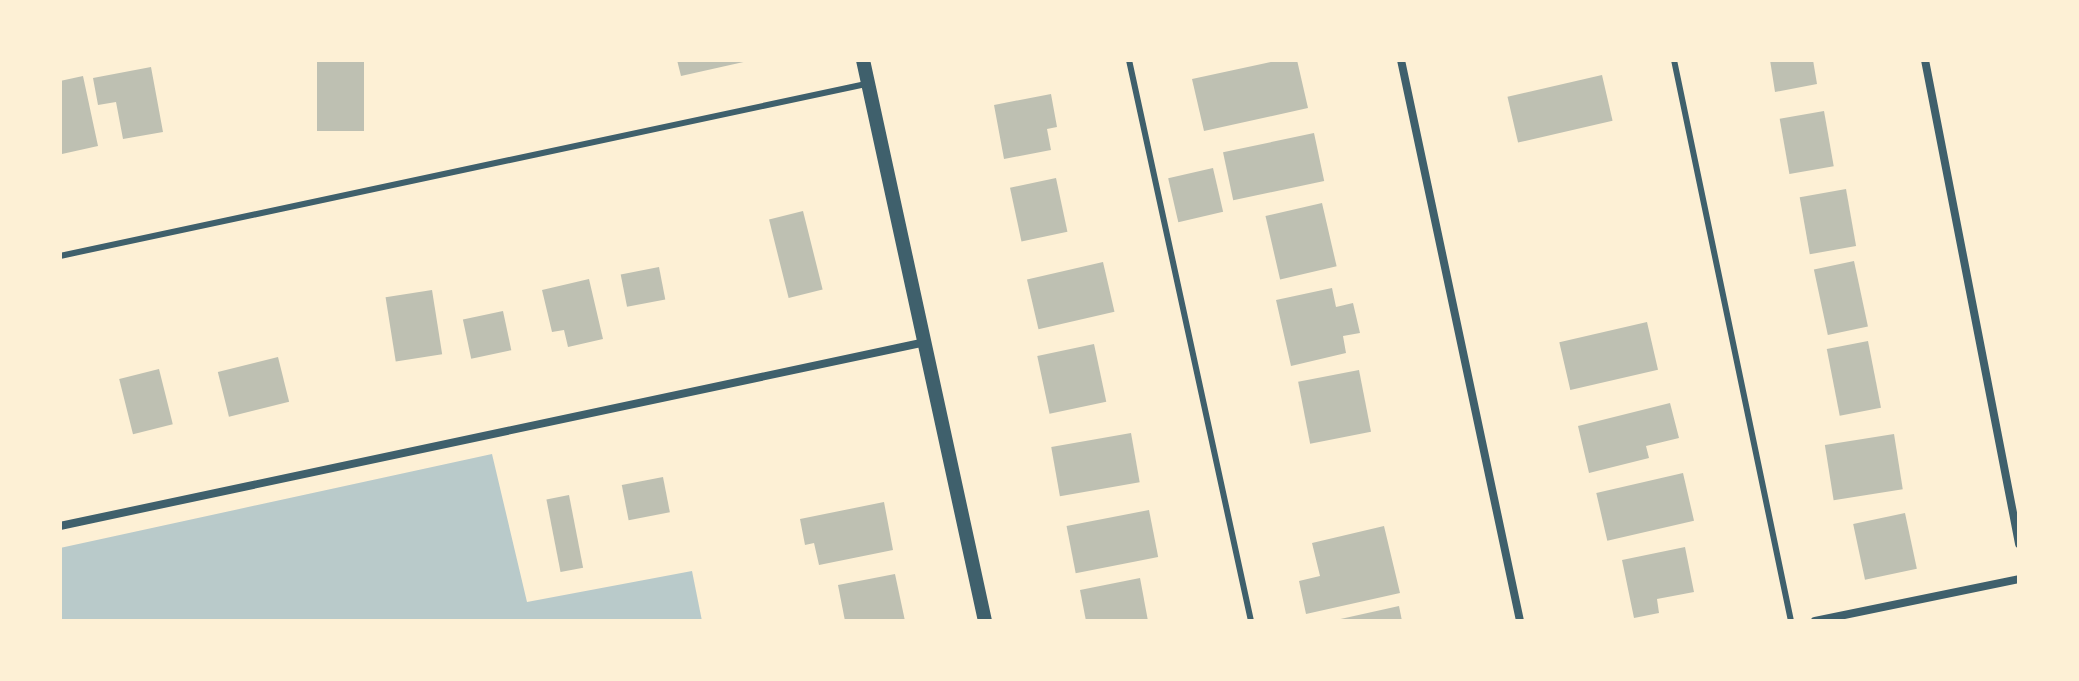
<!DOCTYPE html>
<style>
body{margin:0}
#map{position:relative;width:2079px;height:681px;overflow:hidden;background:#fdf0d5;font-family:Montserrat,sans-serif}
div>[style]{position:absolute}
.green>*{inset:0;background:#b9caca}
.building>*{inset:0;background:#bec0b2;transform-origin:0 0}
.service>*{height:6px;margin:-3px;padding:0 3px;transform-origin:3px;border-radius:3px;background:#3f606c}
.minor>*{height:8px;margin:-4px;padding:0 4px;transform-origin:4px;border-radius:4px;background:#3f606c}
.tertiary>*{height:14px;margin:-7px;padding:0 7px;transform-origin:7px;border-radius:7px;background:#3f606c}
span{translate:-50% -50%;white-space:nowrap;text-align:center;line-height:1.15;-webkit-text-stroke:7px #fdf0d5;paint-order:stroke}
.frame{position:absolute;inset:0;border:62px solid #fdf0d5;pointer-events:none}
</style>
<div id="map">
<div class="green">
<div style="clip-path:polygon(492px 454px,527px 602px,692px 571px,702px 621px,60px 621px,60px 548px)"></div>
</div>
<div class="building">
<div style="left:317px;top:60px;width:47px;height:71px"></div>
<div style="clip-path:polygon(677px 60px,747px 60px,748px 61px,681px 76px)"></div>
<div style="clip-path:polygon(1280px 60px,1297px 60px,1308px 108px,1204px 131px,1192px 79px)"></div>
<div style="clip-path:polygon(1770px 60px,1813px 60px,1817px 84px,1775px 92px)"></div>
<div style="clip-path:polygon(151px 67px,163px 132px,123px 139px,116px 102px,98px 105px,93px 78px)"></div>
<div style="left:1602px;top:75px;width:47px;height:97px;rotate:77deg"></div>
<div style="clip-path:polygon(83px 76px,98px 146px,62px 154px,60px 81px)"></div>
<div style="clip-path:polygon(1051px 94px,1057px 127px,1047px 129px,1051px 150px,1004px 159px,994px 105px)"></div>
<div style="left:1824px;top:111px;width:56px;height:45px;rotate:80deg"></div>
<div style="left:1314px;top:133px;width:49px;height:93px;rotate:78deg"></div>
<div style="left:1213px;top:168px;width:45px;height:46px;rotate:77deg"></div>
<div style="left:1056px;top:178px;width:55px;height:47px;rotate:78deg"></div>
<div style="left:1846px;top:189px;width:58px;height:47px;rotate:80deg"></div>
<div style="left:1322px;top:203px;width:65px;height:58px;rotate:77deg"></div>
<div style="left:803px;top:211px;width:81px;height:35px;rotate:76deg"></div>
<div style="left:1854px;top:261px;width:67px;height:41px;rotate:78deg"></div>
<div style="left:1103px;top:262px;width:51px;height:78px;rotate:77deg"></div>
<div style="left:659px;top:267px;width:33px;height:39px;rotate:79deg"></div>
<div style="clip-path:polygon(589px 279px,603px 339px,568px 347px,564px 330px,552px 332px,542px 290px)"></div>
<div style="clip-path:polygon(1332px 288px,1336px 307px,1353px 303px,1360px 333px,1343px 336px,1346px 353px,1291px 366px,1276px 300px)"></div>
<div style="left:432px;top:290px;width:65px;height:47px;rotate:81deg"></div>
<div style="left:503px;top:311px;width:40px;height:41px;rotate:78deg"></div>
<div style="left:1647px;top:322px;width:49px;height:90px;rotate:77deg"></div>
<div style="left:1868px;top:341px;width:68px;height:42px;rotate:79deg"></div>
<div style="left:1094px;top:344px;width:59px;height:58px;rotate:78deg"></div>
<div style="left:278px;top:357px;width:46px;height:62px;rotate:76deg"></div>
<div style="left:159px;top:369px;width:57px;height:41px;rotate:76deg"></div>
<div style="left:1359px;top:370px;width:63px;height:62px;rotate:79deg"></div>
<div style="clip-path:polygon(1670px 403px,1679px 438px,1646px 446px,1649px 458px,1589px 473px,1578px 426px)"></div>
<div style="left:1131px;top:433px;width:50px;height:81px;rotate:80deg"></div>
<div style="left:1894px;top:434px;width:56px;height:70px;rotate:81deg"></div>
<div style="left:1683px;top:473px;width:49px;height:89px;rotate:77deg"></div>
<div style="left:663px;top:477px;width:36px;height:42px;rotate:79deg"></div>
<div style="left:569px;top:495px;width:74px;height:23px;rotate:79deg"></div>
<div style="clip-path:polygon(884px 502px,893px 550px,819px 565px,814px 543px,805px 545px,800px 519px)"></div>
<div style="left:1149px;top:510px;width:48px;height:84px;rotate:79deg"></div>
<div style="left:1905px;top:513px;width:57px;height:53px;rotate:78deg"></div>
<div style="clip-path:polygon(1384px 526px,1400px 593px,1306px 614px,1299px 581px,1320px 576px,1312px 543px)"></div>
<div style="clip-path:polygon(1685px 547px,1694px 592px,1657px 599px,1659px 613px,1634px 618px,1622px 560px)"></div>
<div style="clip-path:polygon(895px 574px,905px 621px,845px 621px,838px 585px)"></div>
<div style="clip-path:polygon(1140px 578px,1148px 621px,1086px 621px,1080px 590px)"></div>
<div style="clip-path:polygon(1399px 606px,1402px 621px,1336px 621px,1336px 620px)"></div>
</div>
<div class="service">
<div style="left:1129px;top:60px;width:574px;rotate:77.73deg"></div>
<div style="left:1674px;top:60px;width:573px;rotate:78.22deg"></div>
<div style="left:60px;top:256px;width:824px;rotate:-12.05deg"></div>
</div>
<div class="minor">
<div style="left:1401px;top:60px;width:573px;rotate:78.02deg"></div>
<div style="left:1925px;top:60px;width:493px;rotate:79deg"></div>
<div style="left:60px;top:526px;width:885px;rotate:-12deg"></div>
<div style="left:1815px;top:621px;width:208px;rotate:-11.6deg"></div>
</div>
<div class="tertiary">
<div style="left:863px;top:60px;width:574px;rotate:77.73deg"></div>
</div>
<div class="frame"></div>
</div>
